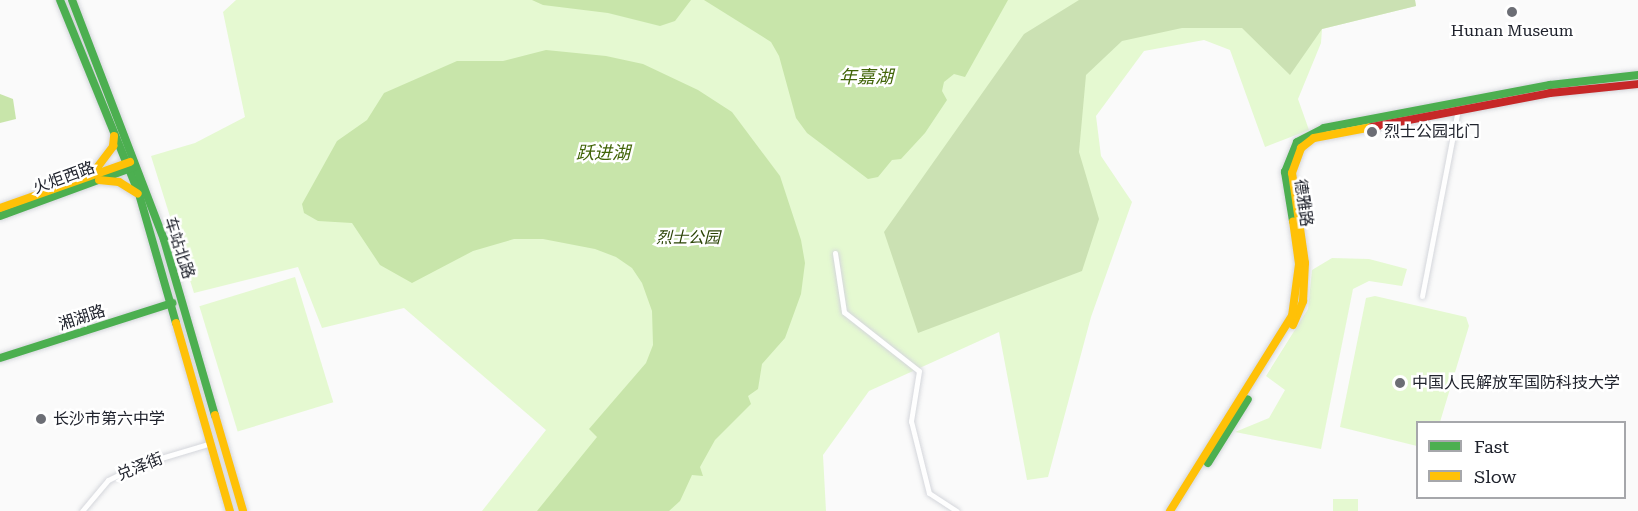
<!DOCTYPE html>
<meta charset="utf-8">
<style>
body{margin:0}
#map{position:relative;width:1638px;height:511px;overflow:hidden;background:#fafafa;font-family:"Roboto Serif","Noto Sans SC",serif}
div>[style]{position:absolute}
.green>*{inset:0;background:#e5f9d1;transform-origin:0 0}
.forest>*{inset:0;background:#cbe1b3}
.water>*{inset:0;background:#c8e5aa}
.roads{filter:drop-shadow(0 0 2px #d4d6db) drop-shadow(0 0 2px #d4d6db)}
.street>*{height:5px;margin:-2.5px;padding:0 2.5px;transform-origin:2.5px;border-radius:2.5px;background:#fefefe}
.fast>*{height:8px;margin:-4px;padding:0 4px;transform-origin:4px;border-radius:4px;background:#4caf50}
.slow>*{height:8px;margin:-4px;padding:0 4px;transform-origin:4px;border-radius:4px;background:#ffc107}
.jam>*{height:8px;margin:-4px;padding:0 4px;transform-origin:4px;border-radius:4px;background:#c62828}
.dots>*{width:16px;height:16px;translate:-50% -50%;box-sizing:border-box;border:3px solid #fff;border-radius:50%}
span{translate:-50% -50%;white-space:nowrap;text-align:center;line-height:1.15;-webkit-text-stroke:5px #fff;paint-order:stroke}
.poi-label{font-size:16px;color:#20232d}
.left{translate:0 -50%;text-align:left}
.street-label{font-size:16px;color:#20232d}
.park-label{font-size:16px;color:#2a4305;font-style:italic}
.water-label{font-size:18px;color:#416408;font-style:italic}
.legend{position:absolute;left:1416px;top:421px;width:210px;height:78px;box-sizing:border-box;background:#fff;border:2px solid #a6a7ab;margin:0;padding:8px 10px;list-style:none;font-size:18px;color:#20232d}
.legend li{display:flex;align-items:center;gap:12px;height:30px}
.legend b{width:30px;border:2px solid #a6a7ab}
</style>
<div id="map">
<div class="green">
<div style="clip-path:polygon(236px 0,1415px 0,1416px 6px,1322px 29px,1321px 43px,1298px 99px,1309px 130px,1265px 147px,1230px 50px,1204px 40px,1144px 51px,1096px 116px,1101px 156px,1132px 202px,1091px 317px,1048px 477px,1027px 480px,999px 332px,869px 391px,823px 455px,826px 511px,482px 511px,546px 430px,404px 308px,322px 328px,298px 267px,194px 293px,151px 156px,195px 143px,245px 117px,223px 12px)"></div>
<div style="clip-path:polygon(1332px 258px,1369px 259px,1407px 269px,1402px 286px,1369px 281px,1353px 289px,1321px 449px,1235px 432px,1269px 418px,1285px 390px,1266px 376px,1308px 309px,1312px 270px)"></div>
<div style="left:295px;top:277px;width:131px;height:100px;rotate:73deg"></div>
<div style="clip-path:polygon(1375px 296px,1466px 317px,1469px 326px,1440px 422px,1418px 422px,1417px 446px,1340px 427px,1366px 298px)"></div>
<div style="left:1333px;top:499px;width:25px;height:12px"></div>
</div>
<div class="forest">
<div style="clip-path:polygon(1079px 0,1415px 0,1416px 6px,1322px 29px,1290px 75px,1242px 28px,1182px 28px,1122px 41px,1086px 75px,1079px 152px,1099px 219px,1082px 271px,918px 333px,884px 232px,1024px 34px)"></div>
</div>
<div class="water">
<div style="clip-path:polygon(532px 0,691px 0,675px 21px,660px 26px,608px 13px,543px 5px)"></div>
<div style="clip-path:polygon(704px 0,1008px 0,965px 77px,954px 74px,944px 82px,942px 91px,947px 100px,925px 133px,901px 159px,892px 160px,878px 177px,868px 179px,807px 133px,796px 118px,779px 56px,771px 42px)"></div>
<div style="clip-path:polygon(546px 50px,606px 56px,643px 64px,698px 90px,732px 112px,780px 176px,801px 240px,805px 263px,801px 294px,785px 338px,762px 364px,758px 389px,748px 396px,751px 404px,715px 440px,700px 467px,703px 476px,692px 475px,680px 501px,669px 511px,537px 511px,597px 437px,589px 429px,646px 363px,653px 345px,652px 311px,642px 283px,632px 268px,616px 257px,595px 249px,543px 239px,514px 239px,473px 251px,412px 283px,380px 265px,352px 223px,318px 221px,304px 213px,302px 204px,337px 141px,367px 120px,384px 93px,457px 61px,503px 61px)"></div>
<div style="clip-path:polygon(0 94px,13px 99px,16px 119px,0 123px)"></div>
</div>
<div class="roads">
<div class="street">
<div style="left:835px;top:253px;width:60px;rotate:81.3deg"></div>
<div style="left:844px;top:312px;width:95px;rotate:38.2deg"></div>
<div style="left:919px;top:371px;width:51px;rotate:99.1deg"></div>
<div style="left:911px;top:421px;width:74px;rotate:76deg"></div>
<div style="left:929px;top:493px;width:33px;rotate:33deg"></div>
<div style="left:1422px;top:296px;width:190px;rotate:-79.1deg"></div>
<div style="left:82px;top:511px;width:40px;rotate:-50deg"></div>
<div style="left:108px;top:480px;width:37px;rotate:-26deg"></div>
<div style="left:141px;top:464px;width:73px;rotate:-16.7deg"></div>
</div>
<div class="fast">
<div style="left:60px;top:0;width:209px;rotate:67.8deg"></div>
<div style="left:139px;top:194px;width:134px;rotate:74deg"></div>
<div style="left:72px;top:0;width:257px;rotate:69deg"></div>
<div style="left:164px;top:240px;width:182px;rotate:73.8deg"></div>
<div style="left:0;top:216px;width:143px;rotate:-20.1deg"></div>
<div style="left:1293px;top:221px;width:50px;rotate:-99.3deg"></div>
<div style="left:1285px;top:172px;width:32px;rotate:-68deg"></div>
<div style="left:1297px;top:142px;width:30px;rotate:-27deg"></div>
<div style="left:1324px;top:128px;width:230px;rotate:-10.8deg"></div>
<div style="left:1550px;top:85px;width:89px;rotate:-6.5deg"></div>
<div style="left:0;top:358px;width:181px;rotate:-17.7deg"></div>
<div style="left:1208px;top:463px;width:75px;rotate:-58deg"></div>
</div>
<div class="slow">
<div style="left:93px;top:173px;width:34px;rotate:-53deg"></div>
<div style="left:113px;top:146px;width:10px;rotate:-84deg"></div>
<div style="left:99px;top:180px;width:20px;rotate:6deg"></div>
<div style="left:119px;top:182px;width:22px;rotate:32deg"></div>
<div style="left:0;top:208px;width:138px;rotate:-19.5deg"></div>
<div style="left:176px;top:323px;width:196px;rotate:74deg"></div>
<div style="left:1293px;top:325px;width:26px;rotate:-67deg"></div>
<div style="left:1303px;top:301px;width:38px;rotate:-87deg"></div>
<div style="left:1305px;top:263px;width:91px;rotate:-98.2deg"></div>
<div style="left:1292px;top:173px;width:27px;rotate:-70deg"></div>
<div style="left:1301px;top:148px;width:16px;rotate:-38deg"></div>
<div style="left:1314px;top:138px;width:59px;rotate:-10.7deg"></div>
<div style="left:215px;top:415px;width:100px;rotate:73.7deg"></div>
<div style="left:1170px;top:511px;width:230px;rotate:-58deg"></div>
<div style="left:1292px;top:316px;width:52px;rotate:-82.3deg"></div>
<div style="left:1299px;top:264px;width:43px;rotate:-97.9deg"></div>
</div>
<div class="jam">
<div style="left:1372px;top:127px;width:181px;rotate:-10.8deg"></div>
<div style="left:1550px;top:93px;width:88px;rotate:-5.8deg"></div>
</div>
</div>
<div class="dots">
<div style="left:1512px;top:12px;background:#6c6e75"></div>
<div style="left:1372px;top:132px;background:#6c6e75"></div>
<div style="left:1400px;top:383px;background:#6c6e75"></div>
<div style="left:41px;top:419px;background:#6c6e75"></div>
</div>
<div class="poi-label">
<span style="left:1512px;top:31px">Hunan Museum</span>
<span class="left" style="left:1384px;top:132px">烈士公园北门</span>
<span class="left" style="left:1412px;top:383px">中国人民解放军国防科技大学</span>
<span class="left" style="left:53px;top:419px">长沙市第六中学</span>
</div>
<div class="street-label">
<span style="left:64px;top:178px;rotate:-20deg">火炬西路</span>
<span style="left:1303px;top:203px;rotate:82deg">德雅路</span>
<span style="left:179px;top:248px;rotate:72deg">车站北路</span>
<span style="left:82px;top:318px;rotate:-18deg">湘湖路</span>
<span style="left:140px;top:467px;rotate:-22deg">兑泽街</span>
</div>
<div class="park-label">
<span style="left:688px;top:238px">烈士公园</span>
</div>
<div class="water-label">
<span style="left:866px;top:77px">年嘉湖</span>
<span style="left:603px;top:153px">跃进湖</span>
</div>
<ul class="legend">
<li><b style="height:8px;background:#4caf50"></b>Fast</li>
<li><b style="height:8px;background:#ffc107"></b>Slow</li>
</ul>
</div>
